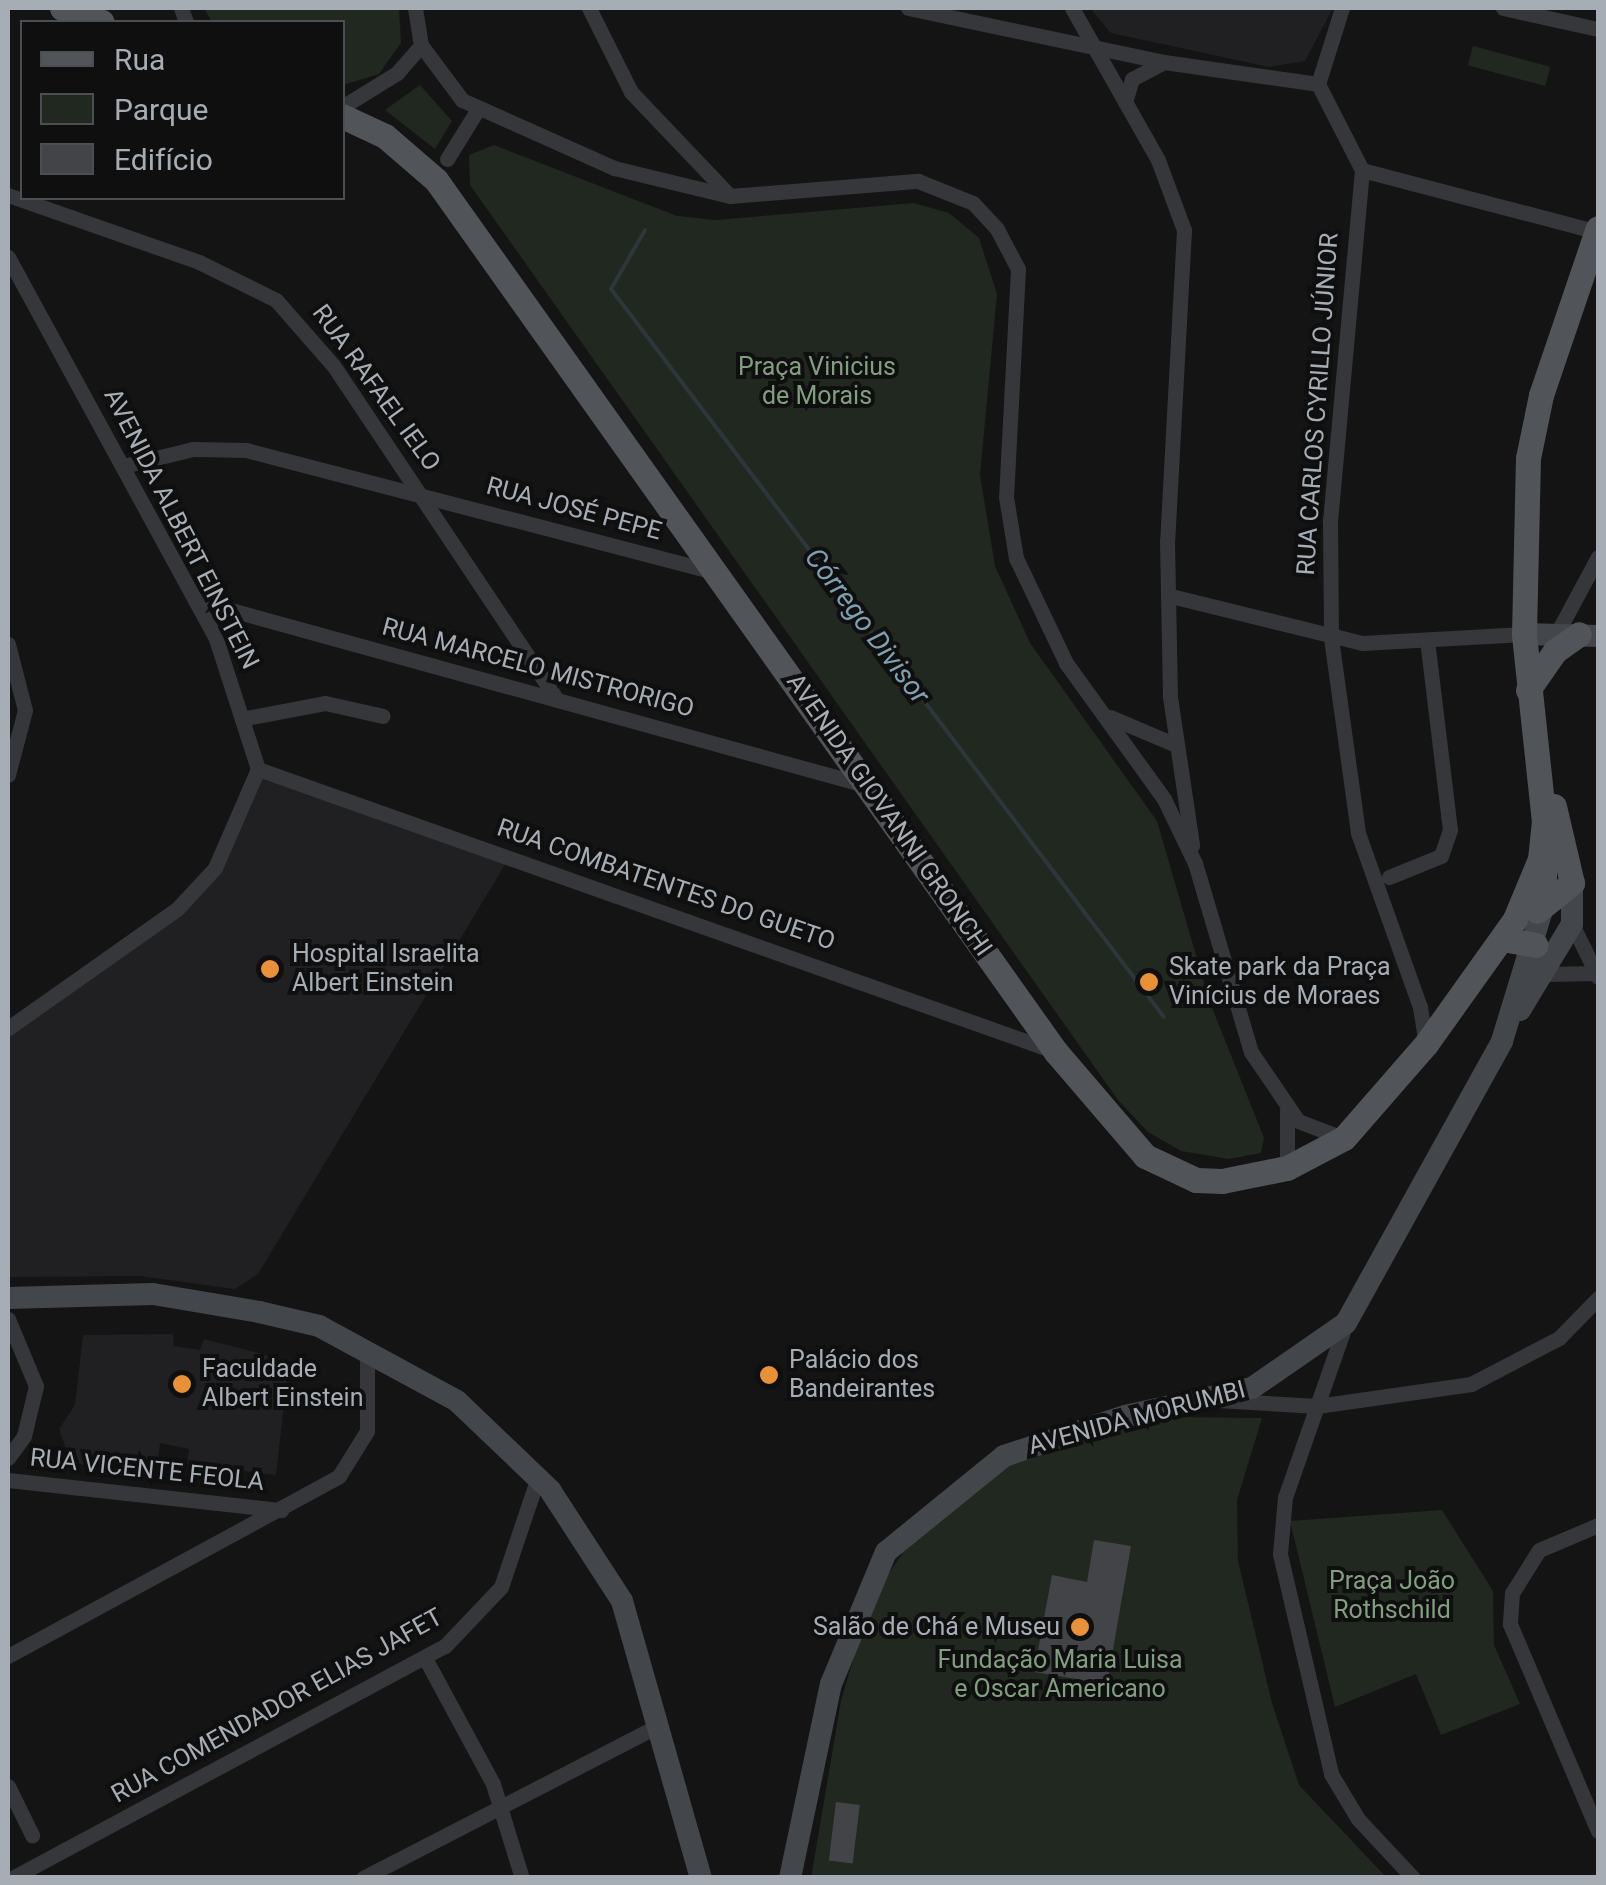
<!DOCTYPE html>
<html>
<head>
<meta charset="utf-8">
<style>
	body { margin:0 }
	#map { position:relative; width:1606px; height:1885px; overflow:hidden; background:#141415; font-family:Roboto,sans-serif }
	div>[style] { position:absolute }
	.built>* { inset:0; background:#202022 }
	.green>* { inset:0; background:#202820; transform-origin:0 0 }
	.stream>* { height:4px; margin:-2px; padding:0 2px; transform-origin:2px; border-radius:2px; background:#2d373b }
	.building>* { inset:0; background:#434448; transform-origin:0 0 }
	.street>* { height:15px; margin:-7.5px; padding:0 7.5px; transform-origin:7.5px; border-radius:7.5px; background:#35373a }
	.secondary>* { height:22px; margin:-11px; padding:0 11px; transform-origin:11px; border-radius:11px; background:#43464a }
	.primary>* { height:25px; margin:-12.5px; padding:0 12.5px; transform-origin:12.5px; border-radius:12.5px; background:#515459 }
	.dots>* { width:28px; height:28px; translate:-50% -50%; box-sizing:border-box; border:5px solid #0f0f10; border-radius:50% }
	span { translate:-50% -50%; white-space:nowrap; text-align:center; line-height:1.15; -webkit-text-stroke:8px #0f0f10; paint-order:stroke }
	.park-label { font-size:25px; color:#819f7e }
	.street-label { font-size:25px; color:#a6adb5 }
	.poi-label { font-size:25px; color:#a6adb5 }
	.left { translate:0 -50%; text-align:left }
	.right { translate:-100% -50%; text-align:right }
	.water-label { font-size:28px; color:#7ea0af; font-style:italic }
	.frame { position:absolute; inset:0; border:10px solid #a6adb5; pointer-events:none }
	.legend { position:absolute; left:20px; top:20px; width:325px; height:180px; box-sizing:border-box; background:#0f0f10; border:2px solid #4b4e52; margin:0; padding:12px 18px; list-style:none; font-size:30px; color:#a6adb5 }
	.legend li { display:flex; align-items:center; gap:20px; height:50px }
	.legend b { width:50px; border:2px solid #4b4e52 }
</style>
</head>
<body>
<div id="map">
	<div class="built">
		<i style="clip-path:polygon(1090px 8px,1333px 8px,1305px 61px,1269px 67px,1111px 33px)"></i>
		<i style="clip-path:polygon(263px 775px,506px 863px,258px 1274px,235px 1289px,139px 1276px,8px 1277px,8px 1036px,187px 901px)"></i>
		<i style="clip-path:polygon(173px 1334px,174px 1346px,200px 1350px,204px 1339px,289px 1361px,276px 1475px,187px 1464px,189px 1449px,160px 1443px,158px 1461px,105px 1452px,84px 1465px,70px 1460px,59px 1429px,75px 1405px,83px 1335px)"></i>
	</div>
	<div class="green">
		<i style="clip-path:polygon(204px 8px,399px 8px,401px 43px,379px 74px,343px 85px,342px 22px,212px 22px)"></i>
		<i style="left:1473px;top:46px;width:80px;height:20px;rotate:15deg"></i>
		<i style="clip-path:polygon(420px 85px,452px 121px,435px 149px,385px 110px)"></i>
		<i style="clip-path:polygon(494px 145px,677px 216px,716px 220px,914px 203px,949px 213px,979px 238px,997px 294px,980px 475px,995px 566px,1030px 643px,1157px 821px,1209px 1000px,1264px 1138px,1261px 1153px,1229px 1159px,1181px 1151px,1148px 1132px,1118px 1100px,470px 185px,469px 155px)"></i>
		<i style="clip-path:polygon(1170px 1417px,1262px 1418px,1237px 1500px,1238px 1561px,1272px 1703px,1299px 1785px,1386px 1877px,811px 1878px,841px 1701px,871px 1599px,907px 1547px,1032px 1447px)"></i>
		<i style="clip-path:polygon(1442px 1510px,1493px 1591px,1494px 1645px,1520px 1704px,1441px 1735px,1416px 1674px,1335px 1707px,1290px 1521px)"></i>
	</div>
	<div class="stream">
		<i style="left:645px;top:230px;width:68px;rotate:120deg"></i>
		<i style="left:611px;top:289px;width:914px;rotate:52.78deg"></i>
	</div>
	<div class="building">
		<i style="clip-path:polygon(1094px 1540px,1131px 1546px,1107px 1684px,1034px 1672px,1052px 1575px,1087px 1582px)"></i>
		<i style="left:836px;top:1802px;width:24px;height:59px;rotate:7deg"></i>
	</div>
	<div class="street">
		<i style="left:181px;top:8px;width:15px;rotate:70deg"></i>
		<i style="left:415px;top:8px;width:37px;rotate:81deg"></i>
		<i style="left:421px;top:45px;width:69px;rotate:53.3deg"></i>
		<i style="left:462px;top:100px;width:167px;rotate:24.1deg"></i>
		<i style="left:614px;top:168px;width:119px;rotate:13.6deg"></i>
		<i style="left:730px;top:196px;width:189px;rotate:-4.6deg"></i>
		<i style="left:918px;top:181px;width:59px;rotate:21.8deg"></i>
		<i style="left:973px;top:203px;width:35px;rotate:47deg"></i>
		<i style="left:997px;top:229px;width:45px;rotate:62.3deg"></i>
		<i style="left:1018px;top:269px;width:228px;rotate:93deg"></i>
		<i style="left:1006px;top:497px;width:62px;rotate:80.7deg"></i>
		<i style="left:1016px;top:558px;width:116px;rotate:64.5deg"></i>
		<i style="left:1066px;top:663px;width:168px;rotate:54.2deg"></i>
		<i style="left:1164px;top:799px;width:71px;rotate:64.2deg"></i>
		<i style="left:1195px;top:863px;width:197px;rotate:73.5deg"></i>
		<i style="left:1251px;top:1052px;width:83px;rotate:55.7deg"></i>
		<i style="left:1298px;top:1121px;width:45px;rotate:20.9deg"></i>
		<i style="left:589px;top:8px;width:94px;rotate:63.4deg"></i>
		<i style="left:631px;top:92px;width:141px;rotate:46.4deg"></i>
		<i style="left:908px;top:8px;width:262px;rotate:11.9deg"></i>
		<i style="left:1164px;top:62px;width:156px;rotate:8.1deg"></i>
		<i style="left:1072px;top:8px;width:175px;rotate:60.5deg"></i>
		<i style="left:1158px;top:160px;width:75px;rotate:69.6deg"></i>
		<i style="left:1184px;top:230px;width:311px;rotate:93.1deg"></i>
		<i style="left:1167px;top:541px;width:156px;rotate:88.9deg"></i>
		<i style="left:1170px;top:697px;width:150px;rotate:81.5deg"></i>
		<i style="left:1342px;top:8px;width:80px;rotate:107.5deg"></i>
		<i style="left:1318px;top:84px;width:97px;rotate:62.9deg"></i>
		<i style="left:1362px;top:170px;width:351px;rotate:95.2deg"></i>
		<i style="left:1330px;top:520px;width:118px;rotate:89.5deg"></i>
		<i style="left:1331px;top:638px;width:197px;rotate:82.1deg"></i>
		<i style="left:1358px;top:833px;width:185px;rotate:70.4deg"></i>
		<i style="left:1420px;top:1007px;width:37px;rotate:81deg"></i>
		<i style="left:1503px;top:8px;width:97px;rotate:12.5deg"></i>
		<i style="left:1125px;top:102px;width:24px;rotate:-73deg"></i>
		<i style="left:1132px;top:79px;width:36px;rotate:-28deg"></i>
		<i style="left:342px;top:107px;width:65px;rotate:-31.7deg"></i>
		<i style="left:397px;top:73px;width:37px;rotate:-49deg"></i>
		<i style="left:447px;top:159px;width:59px;rotate:-58.2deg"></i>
		<i style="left:1362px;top:170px;width:244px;rotate:14.7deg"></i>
		<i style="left:8px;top:195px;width:202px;rotate:19.3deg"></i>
		<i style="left:199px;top:262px;width:86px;rotate:26.3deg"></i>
		<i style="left:276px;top:300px;width:86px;rotate:48.8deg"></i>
		<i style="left:333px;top:365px;width:403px;rotate:56.2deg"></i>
		<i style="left:8px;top:257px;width:435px;rotate:61.4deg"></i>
		<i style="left:216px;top:639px;width:137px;rotate:72.1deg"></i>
		<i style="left:258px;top:769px;width:108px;rotate:113.5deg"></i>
		<i style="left:215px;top:868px;width:56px;rotate:132.8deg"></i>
		<i style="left:177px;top:909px;width:207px;rotate:144.8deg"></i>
		<i style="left:123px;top:466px;width:72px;rotate:-13.7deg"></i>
		<i style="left:193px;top:449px;width:53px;rotate:1.1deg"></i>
		<i style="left:246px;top:450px;width:480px;rotate:14.6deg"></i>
		<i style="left:1171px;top:596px;width:197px;rotate:13.8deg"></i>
		<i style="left:1362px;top:643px;width:162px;rotate:-3.2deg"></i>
		<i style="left:195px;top:600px;width:695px;rotate:15.44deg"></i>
		<i style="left:1557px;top:633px;width:86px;rotate:-61.7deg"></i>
		<i style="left:8px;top:644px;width:68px;rotate:75.6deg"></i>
		<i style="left:25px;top:710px;width:67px;rotate:104.7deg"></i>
		<i style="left:1110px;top:717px;width:72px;rotate:23deg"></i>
		<i style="left:246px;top:718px;width:80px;rotate:-10.8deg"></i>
		<i style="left:325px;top:703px;width:59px;rotate:12.6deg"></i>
		<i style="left:258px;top:769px;width:841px;rotate:19.51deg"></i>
		<i style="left:1389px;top:877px;width:56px;rotate:-22deg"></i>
		<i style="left:1441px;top:856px;width:28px;rotate:-71deg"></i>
		<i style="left:1450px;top:830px;width:190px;rotate:-96.9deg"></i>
		<i style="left:1572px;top:924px;width:59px;rotate:63.9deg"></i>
		<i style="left:1545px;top:974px;width:52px;rotate:-1.1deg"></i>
		<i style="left:1287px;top:1110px;width:58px;rotate:90deg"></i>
		<i style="left:8px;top:1319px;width:73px;rotate:67.3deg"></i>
		<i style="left:36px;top:1386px;width:51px;rotate:103.5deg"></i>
		<i style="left:24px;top:1436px;width:27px;rotate:126deg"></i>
		<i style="left:1346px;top:1323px;width:184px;rotate:109.3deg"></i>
		<i style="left:1285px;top:1497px;width:57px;rotate:95deg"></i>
		<i style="left:1280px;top:1554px;width:226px;rotate:76.9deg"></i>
		<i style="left:1331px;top:1774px;width:52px;rotate:59deg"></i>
		<i style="left:1358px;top:1819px;width:81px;rotate:47deg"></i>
		<i style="left:1218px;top:1400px;width:99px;rotate:3.5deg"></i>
		<i style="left:1317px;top:1406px;width:156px;rotate:-8.1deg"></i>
		<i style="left:1471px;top:1384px;width:99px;rotate:-27.6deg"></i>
		<i style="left:1559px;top:1338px;width:56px;rotate:-45.7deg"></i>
		<i style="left:8px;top:1480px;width:275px;rotate:6.3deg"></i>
		<i style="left:1598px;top:1525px;width:64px;rotate:157deg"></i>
		<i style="left:1539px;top:1550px;width:51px;rotate:122.1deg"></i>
		<i style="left:1512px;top:1593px;width:31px;rotate:94deg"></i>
		<i style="left:1510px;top:1624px;width:225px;rotate:67deg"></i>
		<i style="left:8px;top:1656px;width:377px;rotate:-28.5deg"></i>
		<i style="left:339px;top:1476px;width:53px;rotate:-58.1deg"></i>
		<i style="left:367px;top:1431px;width:81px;rotate:-90deg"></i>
		<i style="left:425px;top:1658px;width:143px;rotate:61.6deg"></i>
		<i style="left:493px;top:1784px;width:98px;rotate:72.9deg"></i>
		<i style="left:8px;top:1786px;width:55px;rotate:63.9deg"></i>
		<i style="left:12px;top:1878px;width:491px;rotate:-28.2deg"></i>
		<i style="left:445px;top:1646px;width:81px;rotate:-46.5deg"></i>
		<i style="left:501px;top:1587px;width:116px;rotate:-71.4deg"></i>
		<i style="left:363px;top:1878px;width:333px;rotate:-27.3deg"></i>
	</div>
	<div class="secondary">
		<i style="left:1524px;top:634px;width:74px;rotate:1.5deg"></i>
		<i style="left:1520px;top:1010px;width:100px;rotate:-58.8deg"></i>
		<i style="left:1572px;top:924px;width:41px;rotate:-90deg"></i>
		<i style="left:8px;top:1298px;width:145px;rotate:-1.6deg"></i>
		<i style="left:153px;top:1294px;width:108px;rotate:9.6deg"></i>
		<i style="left:259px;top:1312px;width:62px;rotate:13.1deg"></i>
		<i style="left:319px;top:1326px;width:157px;rotate:28.5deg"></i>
		<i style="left:457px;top:1401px;width:129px;rotate:43.7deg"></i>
		<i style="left:550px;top:1490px;width:132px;rotate:57deg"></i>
		<i style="left:622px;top:1601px;width:288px;rotate:74.1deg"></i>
		<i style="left:790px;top:1878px;width:198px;rotate:-78.1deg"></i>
		<i style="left:831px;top:1684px;width:143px;rotate:-67.4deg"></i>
		<i style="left:886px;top:1552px;width:152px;rotate:-39.1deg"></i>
		<i style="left:1004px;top:1456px;width:127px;rotate:-18.3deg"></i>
		<i style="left:1125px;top:1416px;width:130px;rotate:-12.4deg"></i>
		<i style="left:1252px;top:1388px;width:114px;rotate:-34.7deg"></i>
		<i style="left:1346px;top:1323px;width:322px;rotate:-61deg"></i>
		<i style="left:1502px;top:1041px;width:143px;rotate:-73deg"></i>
	</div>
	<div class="primary">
		<i style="left:62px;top:8px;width:42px;rotate:19.3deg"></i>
		<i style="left:342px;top:116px;width:47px;rotate:24.9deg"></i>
		<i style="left:385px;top:136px;width:67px;rotate:40.8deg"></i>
		<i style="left:436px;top:180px;width:1070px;rotate:54.59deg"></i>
		<i style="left:1056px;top:1052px;width:137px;rotate:49.4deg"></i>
		<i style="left:1145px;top:1156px;width:56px;rotate:25.2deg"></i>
		<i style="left:1196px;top:1180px;width:26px;rotate:2deg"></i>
		<i style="left:1222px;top:1181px;width:66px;rotate:-11.3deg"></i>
		<i style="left:1287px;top:1168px;width:64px;rotate:-27.8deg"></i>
		<i style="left:1344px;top:1138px;width:125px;rotate:-48.9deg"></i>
		<i style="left:1426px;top:1044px;width:153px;rotate:-54.5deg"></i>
		<i style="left:1515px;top:919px;width:65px;rotate:-67.4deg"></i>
		<i style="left:1540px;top:859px;width:37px;rotate:-84deg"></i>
		<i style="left:1528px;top:690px;width:47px;rotate:-55.3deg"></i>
		<i style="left:1555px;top:651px;width:29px;rotate:-35deg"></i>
		<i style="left:1544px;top:904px;width:82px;rotate:-90deg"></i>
		<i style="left:1544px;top:822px;width:189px;rotate:-96.1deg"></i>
		<i style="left:1524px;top:634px;width:176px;rotate:-88.7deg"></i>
		<i style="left:1528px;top:458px;width:64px;rotate:-78.3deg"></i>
		<i style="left:1541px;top:395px;width:176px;rotate:-71.2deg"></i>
		<i style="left:1537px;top:911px;width:45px;rotate:-38.7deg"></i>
		<i style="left:1572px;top:883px;width:79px;rotate:-103.2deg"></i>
		<i style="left:1502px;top:939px;width:34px;rotate:10deg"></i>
	</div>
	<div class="dots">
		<i style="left:270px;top:969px;background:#e99138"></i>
		<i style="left:1149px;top:982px;background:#e99138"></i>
		<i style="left:769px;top:1375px;background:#e99138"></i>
		<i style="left:182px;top:1384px;background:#e99138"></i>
		<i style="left:1080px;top:1627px;background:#e99138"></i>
	</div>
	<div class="park-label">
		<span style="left:817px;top:382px">Praça Vinicius<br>de Morais</span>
		<span style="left:1392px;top:1596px">Praça João<br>Rothschild</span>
		<span style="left:1060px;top:1675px">Fundação Maria Luisa<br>e Oscar Americano</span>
	</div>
	<div class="street-label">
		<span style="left:376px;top:388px;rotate:54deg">RUA RAFAEL IELO</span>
		<span style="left:1318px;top:404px;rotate:-86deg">RUA CARLOS CYRILLO JÚNIOR</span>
		<span style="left:574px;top:509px;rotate:15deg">RUA JOSÉ PEPE</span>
		<span style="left:181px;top:529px;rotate:63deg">AVENIDA ALBERT EINSTEIN</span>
		<span style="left:538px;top:668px;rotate:15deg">RUA MARCELO MISTRORIGO</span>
		<span style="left:889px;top:815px;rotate:55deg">AVENIDA GIOVANNI GRONCHI</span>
		<span style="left:666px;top:885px;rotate:19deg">RUA COMBATENTES DO GUETO</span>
		<span style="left:1137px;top:1418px;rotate:-15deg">AVENIDA MORUMBI</span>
		<span style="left:147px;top:1470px;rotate:6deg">RUA VICENTE FEOLA</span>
		<span style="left:277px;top:1706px;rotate:-29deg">RUA COMENDADOR ELIAS JAFET</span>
	</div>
	<div class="poi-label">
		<span class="left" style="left:292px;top:969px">Hospital Israelita<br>Albert Einstein</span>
		<span class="left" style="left:1169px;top:982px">Skate park da Praça<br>Vinícius de Moraes</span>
		<span class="left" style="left:789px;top:1375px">Palácio dos<br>Bandeirantes</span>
		<span class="left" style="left:202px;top:1384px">Faculdade<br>Albert Einstein</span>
		<span class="right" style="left:1060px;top:1627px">Salão de Chá e Museu</span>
	</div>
	<div class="water-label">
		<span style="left:867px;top:626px;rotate:53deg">Córrego Divisor</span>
	</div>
	<div class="frame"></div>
	<ul class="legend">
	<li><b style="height:12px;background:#515459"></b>Rua</li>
	<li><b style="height:28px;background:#202820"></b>Parque</li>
	<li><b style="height:28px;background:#434448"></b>Edifício</li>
	</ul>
</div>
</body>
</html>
